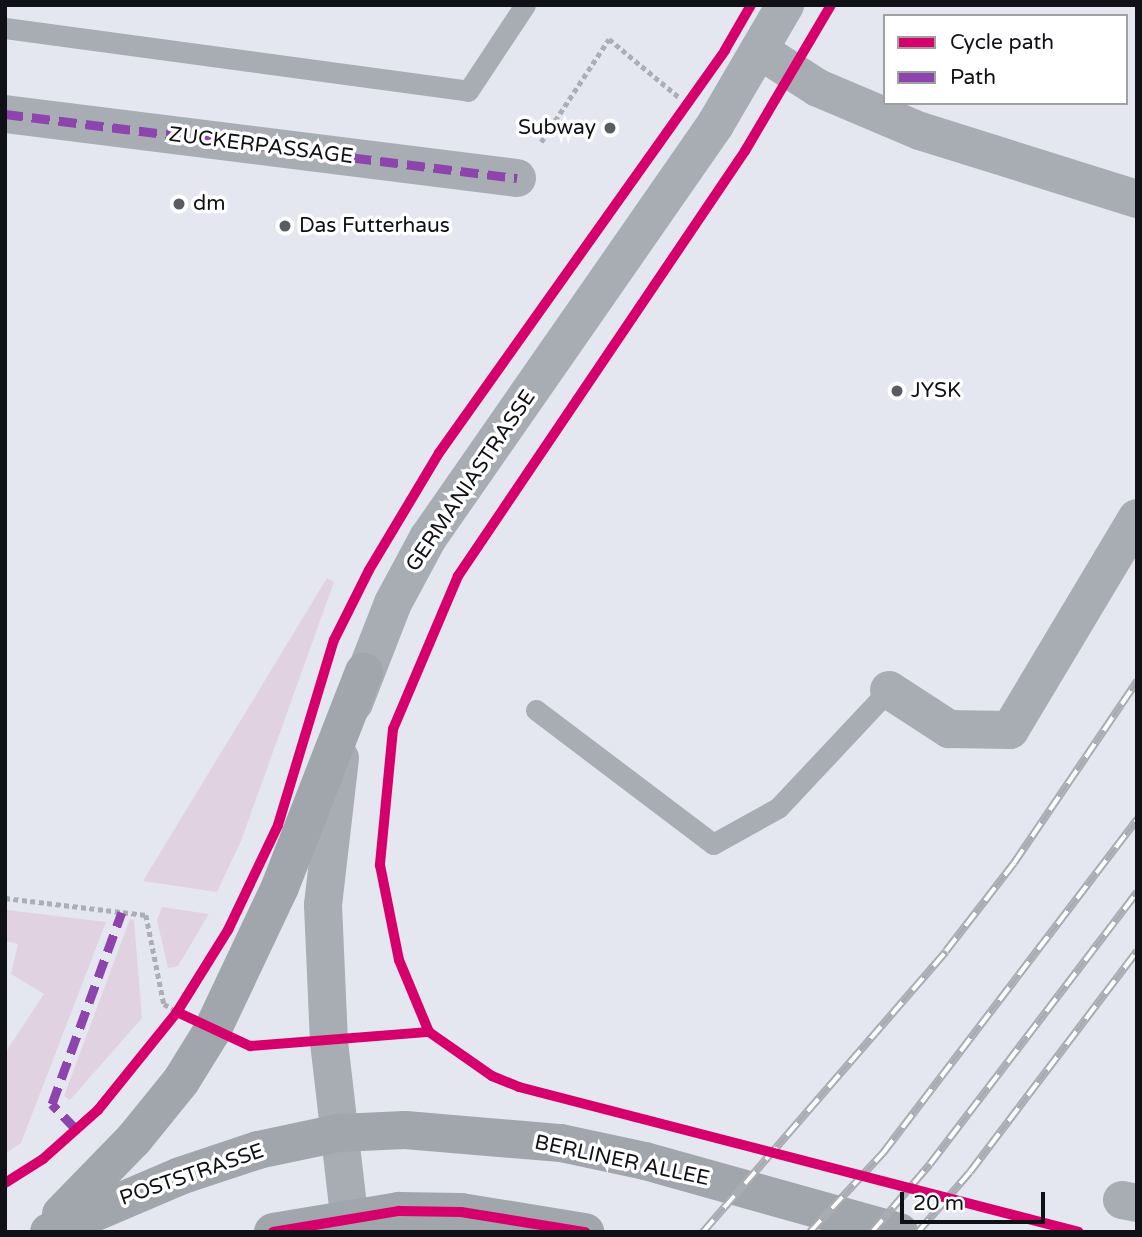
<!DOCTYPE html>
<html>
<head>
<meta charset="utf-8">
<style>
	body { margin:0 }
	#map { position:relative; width:1142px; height:1237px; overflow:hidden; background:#e4e7f0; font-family:"Varela Round",sans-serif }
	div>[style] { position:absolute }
	.green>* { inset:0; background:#e1d2e1 }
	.path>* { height:4.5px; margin-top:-2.25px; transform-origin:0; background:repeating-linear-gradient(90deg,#abaeb4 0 5px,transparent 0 8.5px) }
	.lane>* { height:21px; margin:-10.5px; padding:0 10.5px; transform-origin:10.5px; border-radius:10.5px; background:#a8adb3 }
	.street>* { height:38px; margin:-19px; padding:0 19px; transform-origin:19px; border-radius:19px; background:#a8adb3 }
	.secondary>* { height:38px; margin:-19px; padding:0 19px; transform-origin:19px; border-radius:19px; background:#a8acb3 }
	.primary>* { height:38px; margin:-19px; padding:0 19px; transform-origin:19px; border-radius:19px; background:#a1a6ac }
	.rail>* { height:8px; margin-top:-4px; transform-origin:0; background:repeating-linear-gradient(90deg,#fff 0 16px,#a9adb3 0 32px); box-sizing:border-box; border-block:2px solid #a9adb3 }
	.quiet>* { height:9px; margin-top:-4.5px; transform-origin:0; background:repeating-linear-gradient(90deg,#8e44ad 0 18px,transparent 0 27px) }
	.cycleway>* { height:10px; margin:-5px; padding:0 5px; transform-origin:5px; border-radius:5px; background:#d6006c }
	.dots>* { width:19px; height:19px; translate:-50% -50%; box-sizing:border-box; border:4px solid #fff; border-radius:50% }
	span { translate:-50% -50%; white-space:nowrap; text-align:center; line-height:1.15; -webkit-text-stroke:7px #fff; paint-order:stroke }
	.poi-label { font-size:21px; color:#101117 }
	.right { translate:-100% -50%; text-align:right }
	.left { translate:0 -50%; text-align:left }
	.street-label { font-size:21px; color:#101117 }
	.frame { position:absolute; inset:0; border:7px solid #101117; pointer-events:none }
	.legend { position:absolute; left:883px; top:14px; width:245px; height:91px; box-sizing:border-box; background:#fff; border:2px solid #9fa0a2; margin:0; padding:9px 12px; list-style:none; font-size:21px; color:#101117 }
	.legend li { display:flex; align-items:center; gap:14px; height:35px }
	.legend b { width:35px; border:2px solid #9fa0a2 }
	.scale { position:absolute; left:900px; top:1192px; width:145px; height:32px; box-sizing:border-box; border:4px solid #101117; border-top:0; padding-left:9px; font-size:21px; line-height:24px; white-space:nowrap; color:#101117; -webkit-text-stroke:5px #fff; paint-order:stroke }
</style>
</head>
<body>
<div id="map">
	<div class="green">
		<i style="clip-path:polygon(327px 578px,334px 582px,241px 841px,217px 892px,143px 881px)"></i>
		<i style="clip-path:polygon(162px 907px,209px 914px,178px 966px,168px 968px,157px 920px)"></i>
		<i style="clip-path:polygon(7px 910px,106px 922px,21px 1143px,5px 1154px,5px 1053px,44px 994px,11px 974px,18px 944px,5px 941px)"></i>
		<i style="clip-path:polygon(130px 919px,134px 920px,142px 1018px,70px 1100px,64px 1096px)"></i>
	</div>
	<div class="path">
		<i style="left:541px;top:142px;width:123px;rotate:-56.6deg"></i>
		<i style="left:609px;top:39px;width:92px;rotate:39.7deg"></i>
		<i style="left:5px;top:898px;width:142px;rotate:6.9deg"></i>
		<i style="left:146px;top:915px;width:91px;rotate:78.6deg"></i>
		<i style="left:164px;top:1004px;width:12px;rotate:31deg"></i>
	</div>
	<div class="lane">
		<i style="left:5px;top:28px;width:467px;rotate:7.7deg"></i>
		<i style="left:468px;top:91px;width:103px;rotate:-56.5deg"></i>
		<i style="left:536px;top:710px;width:222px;rotate:37.1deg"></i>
		<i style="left:713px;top:844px;width:74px;rotate:-29deg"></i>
		<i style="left:778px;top:808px;width:162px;rotate:-46.8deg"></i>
	</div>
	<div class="street">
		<i style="left:759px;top:50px;width:70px;rotate:32.8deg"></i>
		<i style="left:818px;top:88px;width:111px;rotate:22.9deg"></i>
		<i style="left:920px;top:131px;width:227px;rotate:17.4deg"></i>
		<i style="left:5px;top:114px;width:516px;rotate:7.13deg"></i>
		<i style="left:889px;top:690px;width:72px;rotate:33deg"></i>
		<i style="left:949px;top:729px;width:61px;rotate:0.9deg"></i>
		<i style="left:1010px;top:730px;width:247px;rotate:-59.1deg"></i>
		<i style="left:1122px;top:1200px;width:15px;rotate:11deg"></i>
	</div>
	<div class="secondary">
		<i style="left:354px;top:703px;width:107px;rotate:-68.7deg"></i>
		<i style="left:393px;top:603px;width:74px;rotate:-61.7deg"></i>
		<i style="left:428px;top:538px;width:503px;rotate:-55.2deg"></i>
		<i style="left:715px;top:125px;width:139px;rotate:-59.7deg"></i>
		<i style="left:340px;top:758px;width:148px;rotate:96.6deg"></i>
		<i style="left:323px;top:905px;width:137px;rotate:87.5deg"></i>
		<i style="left:329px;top:1042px;width:175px;rotate:83.4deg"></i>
	</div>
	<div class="primary">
		<i style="left:61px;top:1214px;width:105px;rotate:-45.8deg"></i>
		<i style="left:134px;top:1139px;width:75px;rotate:-51deg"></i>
		<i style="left:181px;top:1081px;width:59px;rotate:-58.2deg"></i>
		<i style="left:212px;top:1031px;width:159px;rotate:-64.7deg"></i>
		<i style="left:280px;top:887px;width:231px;rotate:-68.7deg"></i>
		<i style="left:49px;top:1232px;width:142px;rotate:-23.1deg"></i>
		<i style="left:180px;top:1176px;width:82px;rotate:-18.4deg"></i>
		<i style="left:258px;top:1150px;width:83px;rotate:-11.9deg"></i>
		<i style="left:339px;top:1133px;width:66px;rotate:-2.6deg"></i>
		<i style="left:405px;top:1130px;width:157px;rotate:4.8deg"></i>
		<i style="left:561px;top:1143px;width:86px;rotate:12.1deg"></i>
		<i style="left:645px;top:1161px;width:264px;rotate:15.6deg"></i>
		<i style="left:273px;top:1232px;width:128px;rotate:-9.5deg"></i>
		<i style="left:399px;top:1211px;width:62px;rotate:0.9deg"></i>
		<i style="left:461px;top:1212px;width:126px;rotate:9.2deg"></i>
	</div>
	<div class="rail">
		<i style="left:703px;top:1232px;width:371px;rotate:-49.1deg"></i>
		<i style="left:946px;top:951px;width:111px;rotate:-52.3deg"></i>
		<i style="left:1014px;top:863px;width:220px;rotate:-55.9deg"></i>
		<i style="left:810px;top:1232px;width:108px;rotate:-47.3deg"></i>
		<i style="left:883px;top:1153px;width:420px;rotate:-52.7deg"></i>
		<i style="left:872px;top:1232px;width:89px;rotate:-49.5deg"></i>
		<i style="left:930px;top:1164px;width:342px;rotate:-52.7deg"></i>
		<i style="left:918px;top:1232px;width:79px;rotate:-49.1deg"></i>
		<i style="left:970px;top:1172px;width:277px;rotate:-52.9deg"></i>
	</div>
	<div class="quiet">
		<i style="left:5px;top:114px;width:516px;rotate:7.13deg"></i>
		<i style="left:76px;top:1129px;width:35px;rotate:-134deg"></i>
		<i style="left:52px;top:1104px;width:204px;rotate:-70deg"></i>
	</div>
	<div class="cycleway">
		<i style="left:831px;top:5px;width:169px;rotate:120.5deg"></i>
		<i style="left:745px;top:151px;width:513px;rotate:124.03deg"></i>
		<i style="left:458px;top:576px;width:166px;rotate:113deg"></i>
		<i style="left:393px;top:729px;width:137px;rotate:95.5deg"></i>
		<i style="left:380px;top:865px;width:97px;rotate:78.7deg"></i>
		<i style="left:399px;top:960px;width:78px;rotate:67.4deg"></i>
		<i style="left:429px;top:1032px;width:77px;rotate:34.9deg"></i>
		<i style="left:492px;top:1076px;width:29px;rotate:22deg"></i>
		<i style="left:519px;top:1087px;width:578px;rotate:14.52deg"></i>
		<i style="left:177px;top:1012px;width:81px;rotate:25deg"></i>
		<i style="left:250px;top:1046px;width:180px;rotate:-4.5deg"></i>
		<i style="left:5px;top:1183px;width:45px;rotate:-32.3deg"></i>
		<i style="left:43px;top:1159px;width:74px;rotate:-41.7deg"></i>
		<i style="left:98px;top:1110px;width:126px;rotate:-51.1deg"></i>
		<i style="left:177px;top:1012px;width:97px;rotate:-58.1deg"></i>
		<i style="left:228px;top:930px;width:116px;rotate:-64.5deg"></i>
		<i style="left:278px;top:825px;width:193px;rotate:-73.2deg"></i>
		<i style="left:334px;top:640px;width:78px;rotate:-63.4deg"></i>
		<i style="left:369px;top:570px;width:136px;rotate:-59.1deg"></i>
		<i style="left:439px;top:453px;width:494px;rotate:-54.6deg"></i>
		<i style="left:725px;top:50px;width:52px;rotate:-60deg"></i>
		<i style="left:273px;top:1232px;width:128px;rotate:-9.5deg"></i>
		<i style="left:399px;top:1211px;width:62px;rotate:0.9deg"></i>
		<i style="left:461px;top:1212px;width:126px;rotate:9.2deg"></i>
	</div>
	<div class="dots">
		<i style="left:610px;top:128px;background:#5a5c63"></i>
		<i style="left:179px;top:204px;background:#5a5c63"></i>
		<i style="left:285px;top:226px;background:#5a5c63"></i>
		<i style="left:897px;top:391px;background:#5a5c63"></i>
	</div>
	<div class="poi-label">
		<span class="right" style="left:596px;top:128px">Subway</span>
		<span class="left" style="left:193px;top:204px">dm</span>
		<span class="left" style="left:299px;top:226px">Das Futterhaus</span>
		<span class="left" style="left:911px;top:391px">JYSK</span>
	</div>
	<div class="street-label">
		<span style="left:261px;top:146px;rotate:7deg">ZUCKERPASSAGE</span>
		<span style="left:471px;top:481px;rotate:-56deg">GERMANIASTRASSE</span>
		<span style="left:622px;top:1161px;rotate:12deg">BERLINER ALLEE</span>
		<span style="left:192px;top:1175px;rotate:-19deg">POSTSTRASSE</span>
	</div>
	<div class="frame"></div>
	<ul class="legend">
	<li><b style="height:9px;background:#d6006c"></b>Cycle path</li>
	<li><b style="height:9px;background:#8e44ad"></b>Path</li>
	</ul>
	<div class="scale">20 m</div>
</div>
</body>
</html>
